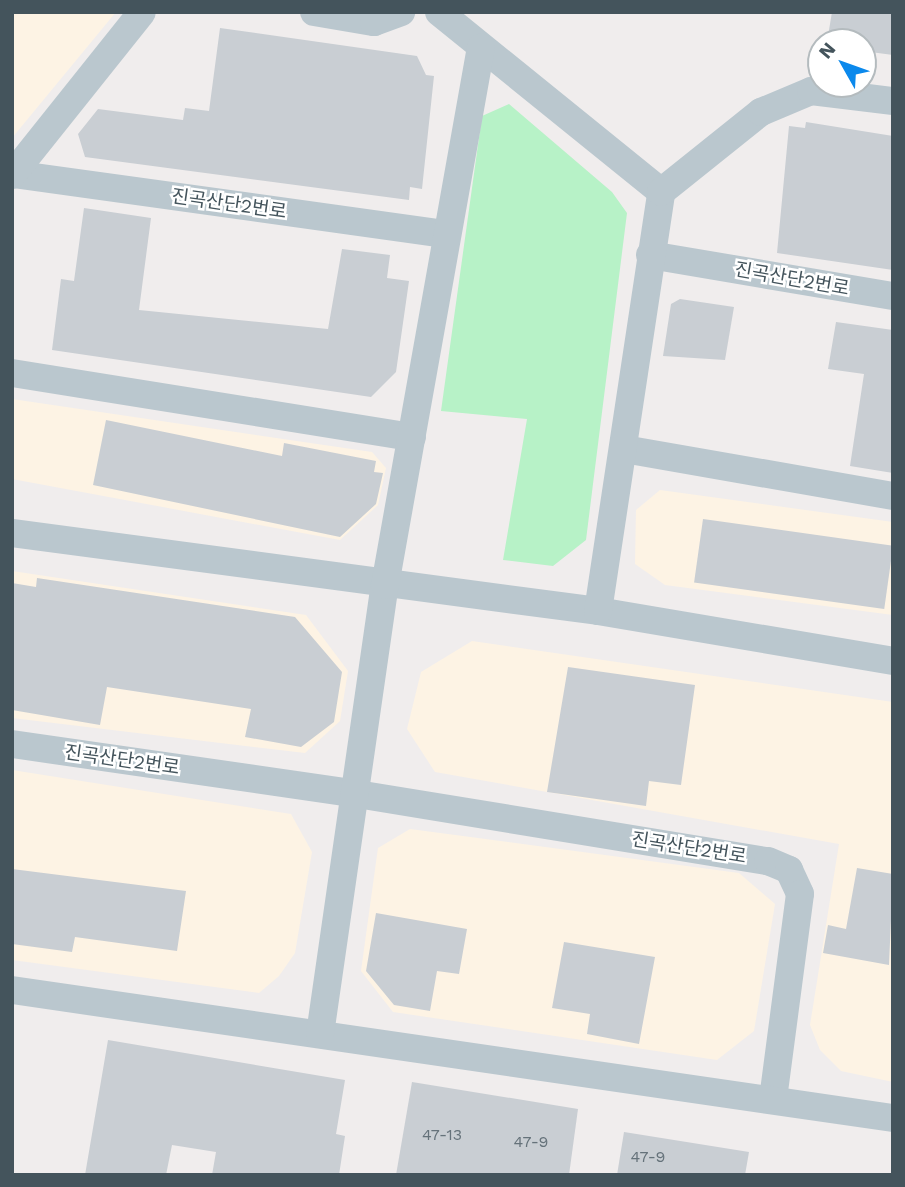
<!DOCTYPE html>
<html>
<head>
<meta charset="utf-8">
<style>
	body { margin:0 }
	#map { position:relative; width:905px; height:1187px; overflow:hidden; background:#f0eded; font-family:"Work Sans","Noto Sans KR",sans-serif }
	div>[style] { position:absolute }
	.commercial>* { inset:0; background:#fdf3e4 }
	.green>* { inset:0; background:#b7f2c7 }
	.building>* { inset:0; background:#c9ced3; transform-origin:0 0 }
	.street>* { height:28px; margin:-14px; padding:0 14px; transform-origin:14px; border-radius:14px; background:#bac7ce }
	span { translate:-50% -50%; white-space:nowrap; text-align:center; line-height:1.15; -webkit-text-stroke:5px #fff; paint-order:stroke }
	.number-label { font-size:16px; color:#65727a }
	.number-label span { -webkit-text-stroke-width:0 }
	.street-label { font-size:19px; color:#44545c }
	.frame { position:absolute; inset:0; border:14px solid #44545c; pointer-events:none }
	.north { position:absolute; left:807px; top:28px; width:70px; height:70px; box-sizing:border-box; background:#fff; border:2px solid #b4bbbe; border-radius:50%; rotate:310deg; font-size:19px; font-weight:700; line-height:28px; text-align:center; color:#44545c }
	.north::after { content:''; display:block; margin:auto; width:24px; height:32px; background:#0b89ec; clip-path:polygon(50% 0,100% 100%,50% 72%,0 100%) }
</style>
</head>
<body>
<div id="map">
	<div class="commercial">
		<i style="clip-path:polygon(12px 12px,116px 12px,12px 138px)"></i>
		<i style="clip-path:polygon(12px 399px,372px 452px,386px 468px,378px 505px,340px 540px,12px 479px)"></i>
		<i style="clip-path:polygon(660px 490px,893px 522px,893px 615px,665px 585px,635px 564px,636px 510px)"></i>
		<i style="clip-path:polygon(12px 571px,306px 615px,348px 671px,340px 721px,305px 753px,12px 718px)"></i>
		<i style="clip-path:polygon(472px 641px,893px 702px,893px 1082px,841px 1071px,820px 1050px,810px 1025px,839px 844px,435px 772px,407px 729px,421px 672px)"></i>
		<i style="clip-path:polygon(12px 770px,291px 814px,312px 852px,295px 953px,279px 976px,259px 993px,12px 960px)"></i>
		<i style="clip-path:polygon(410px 829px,739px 873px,775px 904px,754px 1031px,717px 1060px,393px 1012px,361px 971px,378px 848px)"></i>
	</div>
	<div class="green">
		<i style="clip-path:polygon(509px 104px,612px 192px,627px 213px,586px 540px,553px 566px,503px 560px,527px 419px,441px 411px,482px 116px)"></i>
	</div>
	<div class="building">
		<i style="clip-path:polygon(832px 12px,893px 12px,893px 55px,863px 51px,863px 42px,827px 42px)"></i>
		<i style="clip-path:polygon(220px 28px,417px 56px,426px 75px,434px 76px,422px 189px,410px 187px,409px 200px,85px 157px,78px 134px,98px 109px,183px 120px,185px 108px,209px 111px)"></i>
		<i style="clip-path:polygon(806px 122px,893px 136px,893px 270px,777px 253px,789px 126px,805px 128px)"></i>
		<i style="clip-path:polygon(84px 208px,151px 218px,139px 310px,328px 329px,342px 249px,390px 255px,387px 278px,409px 281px,396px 372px,371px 397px,52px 350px,61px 279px,74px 281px)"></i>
		<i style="clip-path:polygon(680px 299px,734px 307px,725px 360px,663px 356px,671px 304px)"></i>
		<i style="clip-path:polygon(836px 322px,893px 330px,893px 473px,850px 466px,864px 374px,828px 369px)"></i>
		<i style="clip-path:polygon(106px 420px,282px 456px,284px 443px,376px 461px,374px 472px,383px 473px,376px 504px,340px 537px,93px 485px)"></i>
		<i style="left:703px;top:519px;width:192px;height:64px;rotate:8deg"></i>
		<i style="clip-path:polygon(37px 578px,295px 617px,342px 672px,334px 722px,301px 747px,245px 737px,251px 709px,107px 687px,100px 725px,12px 710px,12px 583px,36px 587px)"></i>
		<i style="clip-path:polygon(568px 667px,695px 685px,681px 785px,649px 781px,646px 806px,547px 792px)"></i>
		<i style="clip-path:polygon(857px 868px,893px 874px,889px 965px,823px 953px,828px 925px,846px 929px)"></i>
		<i style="clip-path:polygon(12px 869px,186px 891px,177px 951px,75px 937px,72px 952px,12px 944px)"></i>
		<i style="clip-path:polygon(376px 913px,467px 929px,459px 974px,437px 971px,430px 1011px,394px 1005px,366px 971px)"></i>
		<i style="clip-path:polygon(564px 942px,655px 957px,639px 1044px,587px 1034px,590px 1014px,552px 1008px)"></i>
		<i style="clip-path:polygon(108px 1040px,345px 1080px,336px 1134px,345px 1136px,339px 1175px,212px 1175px,216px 1152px,172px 1145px,166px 1175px,85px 1175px)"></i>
		<i style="clip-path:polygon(412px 1082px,578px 1109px,569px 1175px,396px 1175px)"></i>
		<i style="clip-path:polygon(624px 1132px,749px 1152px,745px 1175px,617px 1175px)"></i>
	</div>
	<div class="street">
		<i style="left:314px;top:12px;width:61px;rotate:9.5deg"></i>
		<i style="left:374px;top:22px;width:29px;rotate:-20deg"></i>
		<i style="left:439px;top:12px;width:286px;rotate:39deg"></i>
		<i style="left:13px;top:174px;width:435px;rotate:7.9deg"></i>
		<i style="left:12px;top:175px;width:208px;rotate:-51.4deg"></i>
		<i style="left:650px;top:255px;width:246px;rotate:9.6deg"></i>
		<i style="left:12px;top:373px;width:405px;rotate:9.1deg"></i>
		<i style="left:624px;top:449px;width:273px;rotate:9.9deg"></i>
		<i style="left:12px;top:533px;width:591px;rotate:7.58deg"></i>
		<i style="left:598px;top:611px;width:299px;rotate:9.6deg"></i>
		<i style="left:598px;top:611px;width:424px;rotate:-81.4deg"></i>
		<i style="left:661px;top:192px;width:128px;rotate:-38.7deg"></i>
		<i style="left:761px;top:112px;width:54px;rotate:-22.8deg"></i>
		<i style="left:811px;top:91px;width:83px;rotate:7deg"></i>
		<i style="left:12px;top:744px;width:349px;rotate:8.2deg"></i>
		<i style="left:357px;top:794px;width:416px;rotate:9.3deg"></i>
		<i style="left:768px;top:861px;width:23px;rotate:23deg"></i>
		<i style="left:789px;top:870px;width:26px;rotate:65deg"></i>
		<i style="left:800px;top:894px;width:207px;rotate:97.5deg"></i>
		<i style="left:12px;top:990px;width:890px;rotate:8.27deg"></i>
		<i style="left:320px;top:1034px;width:454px;rotate:-81.8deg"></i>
		<i style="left:385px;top:585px;width:546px;rotate:-79.88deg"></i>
	</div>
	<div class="number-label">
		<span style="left:442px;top:1135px">47-13</span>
		<span style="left:531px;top:1142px">47-9</span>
		<span style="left:648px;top:1157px">47-9</span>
	</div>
	<div class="street-label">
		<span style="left:229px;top:204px;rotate:8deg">진곡산단2번로</span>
		<span style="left:792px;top:279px;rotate:10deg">진곡산단2번로</span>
		<span style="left:122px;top:760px;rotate:8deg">진곡산단2번로</span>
		<span style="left:689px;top:848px;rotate:9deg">진곡산단2번로</span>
	</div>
	<div class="frame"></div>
	<div class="north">N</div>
</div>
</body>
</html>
